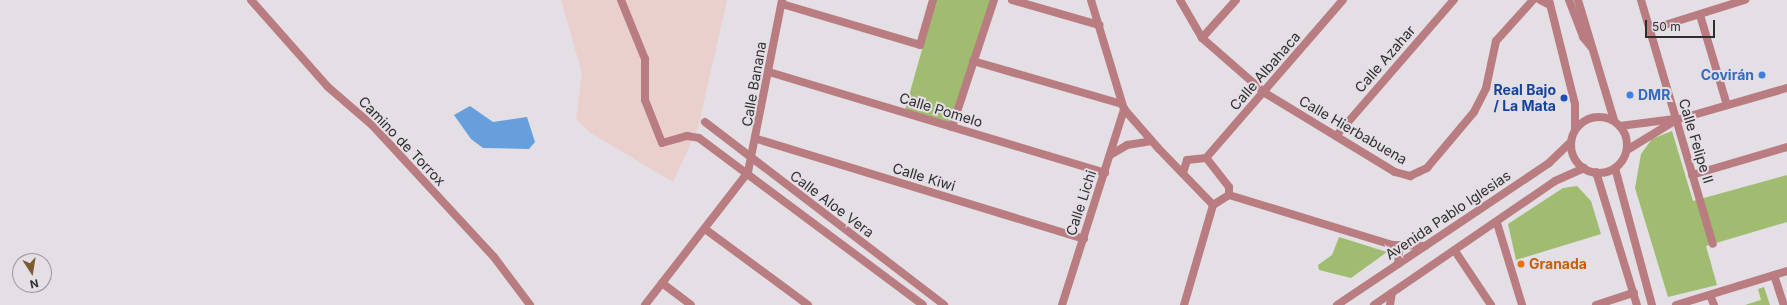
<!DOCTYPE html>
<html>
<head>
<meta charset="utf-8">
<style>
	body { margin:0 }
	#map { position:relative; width:1787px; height:305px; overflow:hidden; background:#e4dee5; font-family:Inter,sans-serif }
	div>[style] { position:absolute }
	.commercial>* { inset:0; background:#ead0cd }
	.green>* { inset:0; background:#9fbc70 }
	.water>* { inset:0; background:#669fdc }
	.minor>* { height:8px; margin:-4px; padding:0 4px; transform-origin:4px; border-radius:4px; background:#b97d81 }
	.tertiary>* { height:8px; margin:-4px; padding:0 4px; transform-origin:4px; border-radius:4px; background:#b97d81 }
	.tertiary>.ring { margin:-4px; padding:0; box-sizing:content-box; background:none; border:8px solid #b97d81; border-radius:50% }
	.dots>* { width:11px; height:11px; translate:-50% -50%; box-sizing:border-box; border:2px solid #e4dee5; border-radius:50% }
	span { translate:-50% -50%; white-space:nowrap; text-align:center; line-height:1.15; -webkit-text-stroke:4px #e4dee5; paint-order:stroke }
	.street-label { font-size:14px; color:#2f2d30 }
	.shop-label { font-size:14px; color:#366cbe; font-weight:700 }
	.right { translate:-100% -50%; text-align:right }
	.left { translate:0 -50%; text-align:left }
	.transit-label { font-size:14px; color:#164399; font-weight:700 }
	.food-label { font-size:14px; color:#c56008; font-weight:700 }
	.north { position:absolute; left:12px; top:253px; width:40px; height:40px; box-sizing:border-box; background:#e4dee5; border:1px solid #9c979d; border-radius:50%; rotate:168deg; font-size:11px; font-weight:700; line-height:16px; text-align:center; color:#2f2d30 }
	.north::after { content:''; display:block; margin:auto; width:14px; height:18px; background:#7a5c30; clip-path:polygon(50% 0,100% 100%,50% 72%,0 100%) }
	.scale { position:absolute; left:1645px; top:20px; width:70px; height:18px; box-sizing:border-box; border:2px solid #2f2d30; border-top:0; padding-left:5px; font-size:12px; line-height:14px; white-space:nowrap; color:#2f2d30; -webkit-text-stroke:3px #e4dee5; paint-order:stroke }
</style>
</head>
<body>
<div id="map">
	<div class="commercial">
		<i style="clip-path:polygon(561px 0,727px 0,698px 128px,673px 182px,589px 132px,576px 119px,582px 73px)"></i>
	</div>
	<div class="green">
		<i style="clip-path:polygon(936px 0,991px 0,950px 123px,905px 110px)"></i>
		<i style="clip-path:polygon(1672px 131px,1693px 201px,1787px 175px,1787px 222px,1706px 246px,1717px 285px,1668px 297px,1635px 188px,1641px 154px,1652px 139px)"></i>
		<i style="clip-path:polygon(1577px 186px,1591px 201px,1601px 234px,1516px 260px,1508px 224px,1563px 188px)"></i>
		<i style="clip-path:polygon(1339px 237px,1387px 252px,1351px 278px,1319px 270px,1318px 265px,1332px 255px)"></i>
		<i style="clip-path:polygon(1764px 287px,1770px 305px,1745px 305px,1761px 300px,1758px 289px)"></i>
	</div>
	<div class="water">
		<i style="clip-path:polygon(470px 106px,493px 122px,527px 117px,535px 142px,529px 149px,483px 148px,471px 139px,454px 115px)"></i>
	</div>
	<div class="minor">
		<i style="left:621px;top:0;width:64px;rotate:67.9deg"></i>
		<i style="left:645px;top:59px;width:41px;rotate:90deg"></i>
		<i style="left:645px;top:100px;width:46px;rotate:68.4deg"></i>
		<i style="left:662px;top:143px;width:26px;rotate:-16deg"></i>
		<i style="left:687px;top:136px;width:12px;rotate:9deg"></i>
		<i style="left:699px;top:138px;width:279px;rotate:36.7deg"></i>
		<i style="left:1012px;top:0;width:91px;rotate:16deg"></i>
		<i style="left:1091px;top:0;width:114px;rotate:73.2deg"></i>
		<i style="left:1124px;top:109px;width:52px;rotate:48.9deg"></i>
		<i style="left:1158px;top:148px;width:79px;rotate:46deg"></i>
		<i style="left:1213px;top:205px;width:19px;rotate:-32deg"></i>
		<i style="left:1229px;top:195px;width:8px;rotate:-90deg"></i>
		<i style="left:1229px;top:187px;width:37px;rotate:-128deg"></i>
		<i style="left:1206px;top:158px;width:19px;rotate:174deg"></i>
		<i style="left:1187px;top:160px;width:14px;rotate:107deg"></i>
		<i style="left:1180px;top:0;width:44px;rotate:59.9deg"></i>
		<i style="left:1202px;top:38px;width:84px;rotate:41.1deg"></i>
		<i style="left:1265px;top:93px;width:152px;rotate:31.3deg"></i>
		<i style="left:1395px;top:172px;width:16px;rotate:15deg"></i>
		<i style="left:1410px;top:176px;width:19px;rotate:-25deg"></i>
		<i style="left:1427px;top:168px;width:73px;rotate:-50deg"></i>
		<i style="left:1474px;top:112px;width:27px;rotate:-63deg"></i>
		<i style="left:1486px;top:88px;width:48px;rotate:-78deg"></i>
		<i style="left:1496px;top:41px;width:55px;rotate:-47.9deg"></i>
		<i style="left:1540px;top:0;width:11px;rotate:27deg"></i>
		<i style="left:1569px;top:0;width:40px;rotate:69deg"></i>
		<i style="left:1583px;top:37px;width:13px;rotate:51deg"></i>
		<i style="left:1641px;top:0;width:254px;rotate:73.6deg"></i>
		<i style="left:782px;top:4px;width:144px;rotate:16.5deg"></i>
		<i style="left:920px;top:45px;width:47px;rotate:-73.9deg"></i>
		<i style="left:1700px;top:15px;width:94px;rotate:73.3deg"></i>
		<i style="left:1649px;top:30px;width:101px;rotate:-17.4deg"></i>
		<i style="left:1202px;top:38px;width:51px;rotate:-48.2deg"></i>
		<i style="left:973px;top:61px;width:155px;rotate:16.1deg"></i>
		<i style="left:769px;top:72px;width:351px;rotate:16.7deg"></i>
		<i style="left:705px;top:122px;width:301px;rotate:37.4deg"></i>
		<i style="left:1620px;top:126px;width:55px;rotate:-7.3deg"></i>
		<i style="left:952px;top:127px;width:134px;rotate:-71.7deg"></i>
		<i style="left:1336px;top:136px;width:180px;rotate:-49.1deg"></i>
		<i style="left:757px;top:139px;width:342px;rotate:17deg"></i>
		<i style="left:1627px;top:150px;width:57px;rotate:-31.5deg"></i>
		<i style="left:1676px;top:120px;width:116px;rotate:-16.1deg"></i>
		<i style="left:1110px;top:155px;width:20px;rotate:-30deg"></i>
		<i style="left:1127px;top:145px;width:25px;rotate:-9deg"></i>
		<i style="left:1206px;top:158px;width:209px;rotate:-49.1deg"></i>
		<i style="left:1692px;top:175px;width:99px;rotate:-16.4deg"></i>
		<i style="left:1229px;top:195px;width:171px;rotate:17deg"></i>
		<i style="left:1393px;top:245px;width:32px;rotate:2deg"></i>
		<i style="left:1497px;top:223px;width:86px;rotate:73deg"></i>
		<i style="left:705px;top:229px;width:128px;rotate:36.4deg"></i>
		<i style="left:1393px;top:245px;width:10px;rotate:53deg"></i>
		<i style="left:1399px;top:253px;width:11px;rotate:95deg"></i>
		<i style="left:1455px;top:251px;width:65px;rotate:56.3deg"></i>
		<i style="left:1774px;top:275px;width:32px;rotate:72deg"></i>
		<i style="left:662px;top:283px;width:36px;rotate:37deg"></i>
		<i style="left:1710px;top:295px;width:11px;rotate:68deg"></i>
		<i style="left:645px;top:305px;width:168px;rotate:-52.2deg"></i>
		<i style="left:748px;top:172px;width:175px;rotate:-78.8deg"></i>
		<i style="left:1062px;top:305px;width:206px;rotate:-72.4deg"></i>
		<i style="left:1184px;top:305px;width:104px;rotate:-73.8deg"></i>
		<i style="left:1390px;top:305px;width:12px;rotate:-81deg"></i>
		<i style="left:1596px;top:305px;width:40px;rotate:-18deg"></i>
		<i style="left:1676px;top:305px;width:116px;rotate:-17deg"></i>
	</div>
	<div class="tertiary">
		<i style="left:251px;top:0;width:116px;rotate:48.5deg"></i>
		<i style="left:328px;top:87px;width:60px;rotate:40.9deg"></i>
		<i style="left:373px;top:126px;width:178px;rotate:47.3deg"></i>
		<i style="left:494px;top:257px;width:60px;rotate:53.1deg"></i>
		<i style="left:1549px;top:0;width:107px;rotate:76deg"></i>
		<i style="left:1575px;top:104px;width:26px;rotate:90deg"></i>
		<i style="left:1578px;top:0;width:125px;rotate:73.3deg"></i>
		<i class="ring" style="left:1571px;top:117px;width:48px;height:48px"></i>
		<i style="left:1615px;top:168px;width:142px;rotate:74.9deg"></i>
		<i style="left:1596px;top:172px;width:139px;rotate:72.9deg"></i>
		<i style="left:1337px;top:305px;width:255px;rotate:-33.8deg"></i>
		<i style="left:1549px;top:163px;width:30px;rotate:-44deg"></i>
		<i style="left:1374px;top:305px;width:219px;rotate:-34.4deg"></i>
		<i style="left:1555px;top:181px;width:32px;rotate:-24deg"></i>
	</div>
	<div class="dots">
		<i style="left:1762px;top:75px;background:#3f7fe0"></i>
		<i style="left:1630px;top:95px;background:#3f7fe0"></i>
		<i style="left:1564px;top:98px;background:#1a4fb4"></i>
		<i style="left:1521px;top:264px;background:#e8710a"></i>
	</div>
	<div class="street-label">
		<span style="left:1385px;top:59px;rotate:-49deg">Calle Azahar</span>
		<span style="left:1265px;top:71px;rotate:-49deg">Calle Albahaca</span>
		<span style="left:754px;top:84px;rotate:-80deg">Calle Banana</span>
		<span style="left:941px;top:110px;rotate:17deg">Calle Pomelo</span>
		<span style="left:1353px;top:130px;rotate:30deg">Calle Hierbabuena</span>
		<span style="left:402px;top:141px;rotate:46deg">Camino de Torrox</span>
		<span style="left:1696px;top:141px;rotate:73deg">Calle Felipe II</span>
		<span style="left:924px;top:177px;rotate:17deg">Calle Kiwi</span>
		<span style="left:1081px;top:203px;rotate:-72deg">Calle Lichi</span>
		<span style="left:832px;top:204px;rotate:37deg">Calle Aloe Vera</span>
		<span style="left:1448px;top:215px;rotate:-34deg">Avenida Pablo Iglesias</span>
	</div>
	<div class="shop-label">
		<span class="right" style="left:1754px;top:75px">Covirán</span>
		<span class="left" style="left:1638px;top:95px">DMR</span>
	</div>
	<div class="transit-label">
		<span class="right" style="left:1556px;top:98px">Real Bajo<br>/ La Mata</span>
	</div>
	<div class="food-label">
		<span class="left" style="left:1529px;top:264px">Granada</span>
	</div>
	<div class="north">N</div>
	<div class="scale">50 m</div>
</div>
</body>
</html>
